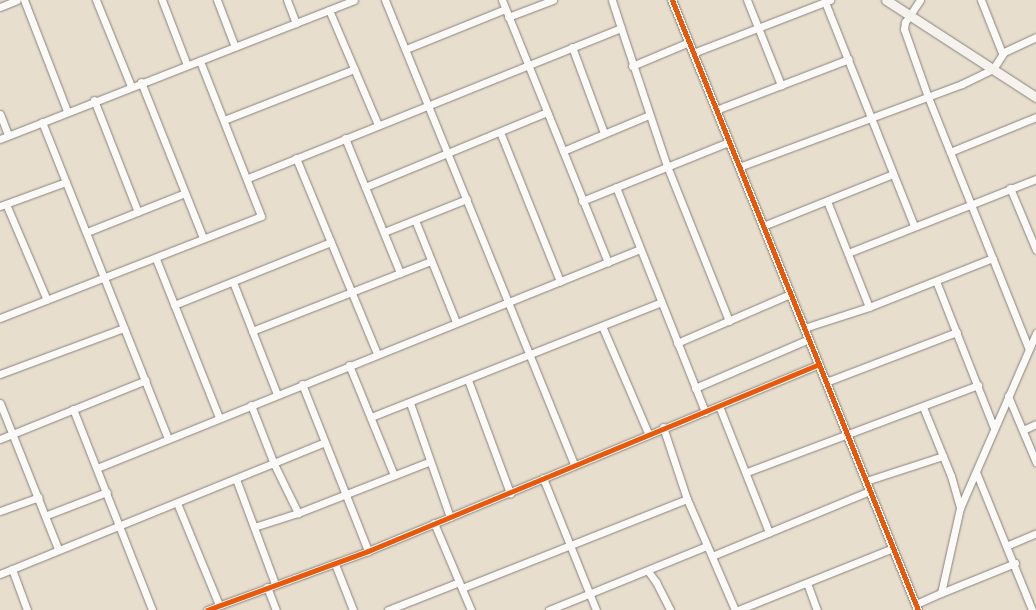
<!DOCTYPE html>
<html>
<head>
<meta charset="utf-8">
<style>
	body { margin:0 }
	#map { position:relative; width:1036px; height:610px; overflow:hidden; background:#e8dece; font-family:"Balsamiq Sans",sans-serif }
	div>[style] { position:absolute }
	.roads { filter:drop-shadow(0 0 1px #88837b) drop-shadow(0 0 1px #88837b) }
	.minor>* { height:7px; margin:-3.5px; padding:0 3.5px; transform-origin:3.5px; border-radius:3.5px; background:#fcfaf8 }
	.tertiary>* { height:8px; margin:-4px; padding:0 4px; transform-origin:4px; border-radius:4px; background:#fcfaf8 }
	.secondary>* { height:9px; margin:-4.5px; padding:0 4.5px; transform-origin:4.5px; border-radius:4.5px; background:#f6f2ed }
	.cycleway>* { height:5px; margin:-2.5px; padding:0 2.5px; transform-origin:2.5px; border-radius:2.5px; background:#e8590c }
	span { translate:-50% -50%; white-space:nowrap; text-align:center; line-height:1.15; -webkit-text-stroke:4px #fbf7ec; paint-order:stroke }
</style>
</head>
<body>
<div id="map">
	<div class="roads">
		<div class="minor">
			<i style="left:24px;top:0;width:119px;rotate:68.8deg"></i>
			<i style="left:96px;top:0;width:93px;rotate:67.9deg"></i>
			<i style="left:162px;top:0;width:70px;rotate:69deg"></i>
			<i style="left:217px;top:0;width:50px;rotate:69deg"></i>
			<i style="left:287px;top:0;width:25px;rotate:69deg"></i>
			<i style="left:385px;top:0;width:501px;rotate:67.84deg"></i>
			<i style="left:502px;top:0;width:283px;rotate:68deg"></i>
			<i style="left:747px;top:0;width:92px;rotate:68.2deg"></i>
			<i style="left:920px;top:0;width:27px;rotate:124deg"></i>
			<i style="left:905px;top:22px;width:7px;rotate:98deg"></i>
			<i style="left:904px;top:29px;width:72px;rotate:70.6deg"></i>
			<i style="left:928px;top:97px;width:271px;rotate:68.2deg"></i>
			<i style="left:981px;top:0;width:57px;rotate:68.4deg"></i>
			<i style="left:825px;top:2px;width:241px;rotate:68.3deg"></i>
			<i style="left:0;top:7px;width:18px;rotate:-22deg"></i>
			<i style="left:329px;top:10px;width:125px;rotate:66.9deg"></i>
			<i style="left:508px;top:17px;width:48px;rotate:-20.7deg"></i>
			<i style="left:621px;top:28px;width:145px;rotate:71.6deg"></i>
			<i style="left:667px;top:166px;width:167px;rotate:68.2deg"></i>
			<i style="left:572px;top:47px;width:92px;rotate:69.6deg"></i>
			<i style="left:406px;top:49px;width:107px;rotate:-22deg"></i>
			<i style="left:693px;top:53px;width:147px;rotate:-21.1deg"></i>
			<i style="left:632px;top:66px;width:62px;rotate:-22.8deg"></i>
			<i style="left:141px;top:82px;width:168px;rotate:68.3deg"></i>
			<i style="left:94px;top:100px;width:120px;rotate:68.6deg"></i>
			<i style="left:716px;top:110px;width:142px;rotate:-21deg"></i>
			<i style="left:0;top:114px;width:22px;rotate:69deg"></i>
			<i style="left:224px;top:120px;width:140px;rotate:-21.4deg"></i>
			<i style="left:42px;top:122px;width:340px;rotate:68.3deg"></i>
			<i style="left:500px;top:132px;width:161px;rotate:68.1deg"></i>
			<i style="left:345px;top:138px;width:146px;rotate:67.8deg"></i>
			<i style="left:0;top:139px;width:380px;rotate:-21.4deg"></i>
			<i style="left:563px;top:151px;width:93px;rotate:-22.7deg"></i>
			<i style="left:950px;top:152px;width:93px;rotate:-22.1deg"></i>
			<i style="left:296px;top:158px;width:212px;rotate:67.5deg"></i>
			<i style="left:739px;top:167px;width:238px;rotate:-20.4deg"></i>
			<i style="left:962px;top:84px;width:34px;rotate:-26deg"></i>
			<i style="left:993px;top:69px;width:20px;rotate:-57deg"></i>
			<i style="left:1004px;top:52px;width:35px;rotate:-25deg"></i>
			<i style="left:248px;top:178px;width:402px;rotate:-21.9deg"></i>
			<i style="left:621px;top:28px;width:29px;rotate:-108deg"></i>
			<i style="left:365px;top:187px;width:197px;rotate:-22.4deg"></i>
			<i style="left:616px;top:187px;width:242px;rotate:68.4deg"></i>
			<i style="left:1010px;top:188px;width:67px;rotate:67.2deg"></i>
			<i style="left:582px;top:201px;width:158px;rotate:-21.9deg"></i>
			<i style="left:827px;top:201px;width:114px;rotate:68.4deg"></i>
			<i style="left:6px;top:204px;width:104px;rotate:66.9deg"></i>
			<i style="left:0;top:206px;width:70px;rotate:-20deg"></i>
			<i style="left:415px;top:220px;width:110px;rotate:68.1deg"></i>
			<i style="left:763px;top:226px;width:140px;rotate:-21.8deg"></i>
			<i style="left:87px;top:232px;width:105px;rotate:-21.7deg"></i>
			<i style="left:384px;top:232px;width:89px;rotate:-21.7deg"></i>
			<i style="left:848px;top:253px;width:202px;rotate:-21.5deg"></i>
			<i style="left:156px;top:259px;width:170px;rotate:68.3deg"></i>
			<i style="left:936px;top:281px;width:158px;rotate:68.5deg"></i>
			<i style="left:233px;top:282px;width:120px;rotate:68.6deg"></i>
			<i style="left:174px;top:305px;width:169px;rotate:-21.9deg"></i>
			<i style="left:0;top:318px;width:280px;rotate:-21.3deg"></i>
			<i style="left:261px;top:216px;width:167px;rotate:-111.5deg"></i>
			<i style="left:602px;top:326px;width:116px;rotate:66.7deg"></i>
			<i style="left:804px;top:328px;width:68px;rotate:-17.9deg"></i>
			<i style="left:869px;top:307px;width:133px;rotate:-21.6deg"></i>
			<i style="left:252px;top:331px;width:192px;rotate:-21.4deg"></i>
			<i style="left:677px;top:343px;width:123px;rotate:-23.4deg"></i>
			<i style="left:349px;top:365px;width:119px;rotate:67.8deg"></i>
			<i style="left:0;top:374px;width:132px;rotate:-20.4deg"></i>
			<i style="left:468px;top:380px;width:121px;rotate:69.6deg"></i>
			<i style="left:826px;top:382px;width:140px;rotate:-20.9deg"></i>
			<i style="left:302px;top:384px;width:180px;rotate:68.4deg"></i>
			<i style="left:695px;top:388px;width:124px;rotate:-23.3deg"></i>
			<i style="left:1008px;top:396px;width:72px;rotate:67deg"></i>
			<i style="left:0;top:403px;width:157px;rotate:68.3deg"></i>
			<i style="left:410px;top:403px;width:121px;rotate:70.7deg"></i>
			<i style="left:251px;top:405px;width:63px;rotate:68.7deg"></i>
			<i style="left:274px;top:464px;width:55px;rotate:63.9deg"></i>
			<i style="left:719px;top:406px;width:136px;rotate:68.4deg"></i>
			<i style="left:923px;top:407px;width:74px;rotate:67.9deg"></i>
			<i style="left:951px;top:476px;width:33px;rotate:74deg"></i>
			<i style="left:73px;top:409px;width:216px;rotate:68.5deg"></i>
			<i style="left:371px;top:417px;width:312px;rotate:-21.6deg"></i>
			<i style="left:663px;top:427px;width:76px;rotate:71.6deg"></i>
			<i style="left:687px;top:499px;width:121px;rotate:66.6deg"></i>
			<i style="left:1023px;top:430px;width:14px;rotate:-25deg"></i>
			<i style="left:0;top:439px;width:157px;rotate:-22deg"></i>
			<i style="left:97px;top:468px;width:585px;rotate:-21.96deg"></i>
			<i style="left:747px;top:472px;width:247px;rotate:-20.6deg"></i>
			<i style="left:976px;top:472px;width:149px;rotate:67.9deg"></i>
			<i style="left:543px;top:478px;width:142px;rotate:68.1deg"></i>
			<i style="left:236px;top:479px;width:112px;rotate:69.6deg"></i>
			<i style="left:866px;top:481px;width:81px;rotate:-18deg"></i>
			<i style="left:177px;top:503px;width:110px;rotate:67.6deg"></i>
			<i style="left:0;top:511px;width:41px;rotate:-19.7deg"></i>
			<i style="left:47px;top:515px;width:64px;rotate:-21deg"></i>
			<i style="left:434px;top:523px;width:95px;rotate:67deg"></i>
			<i style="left:254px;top:527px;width:46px;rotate:-17.7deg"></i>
			<i style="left:298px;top:513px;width:140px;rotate:-21.4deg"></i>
			<i style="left:1006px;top:546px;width:33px;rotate:-23deg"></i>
			<i style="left:712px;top:556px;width:171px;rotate:-22.4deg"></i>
			<i style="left:335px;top:564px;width:49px;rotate:68.6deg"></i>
			<i style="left:12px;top:569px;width:44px;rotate:69.9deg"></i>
			<i style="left:648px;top:571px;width:14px;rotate:54deg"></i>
			<i style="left:656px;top:582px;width:31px;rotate:63deg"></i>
			<i style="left:0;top:574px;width:349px;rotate:-22.1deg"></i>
			<i style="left:807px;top:583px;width:29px;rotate:70deg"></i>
			<i style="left:267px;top:587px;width:25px;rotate:69deg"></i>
			<i style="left:462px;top:588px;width:242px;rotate:-21.6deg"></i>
			<i style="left:941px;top:593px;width:80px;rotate:-22.1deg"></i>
			<i style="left:916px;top:604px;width:27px;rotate:-24deg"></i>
			<i style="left:941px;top:593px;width:87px;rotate:-77.4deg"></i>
			<i style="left:960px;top:508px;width:191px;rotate:-66.5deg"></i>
			<i style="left:207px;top:610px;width:171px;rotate:-20.1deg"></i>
			<i style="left:368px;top:551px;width:488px;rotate:-22.5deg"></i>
			<i style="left:388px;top:610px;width:76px;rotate:-21.5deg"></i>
			<i style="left:549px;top:610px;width:170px;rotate:-22.1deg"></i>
			<i style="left:738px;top:610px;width:167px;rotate:-21.8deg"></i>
		</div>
		<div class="tertiary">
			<i style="left:672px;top:0;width:658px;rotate:68.04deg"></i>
		</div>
		<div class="secondary">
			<i style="left:886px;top:0;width:179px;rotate:32.9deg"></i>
		</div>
	</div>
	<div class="cycleway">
		<i style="left:672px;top:0;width:658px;rotate:68.04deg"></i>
		<i style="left:207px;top:610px;width:171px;rotate:-20.1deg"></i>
		<i style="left:368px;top:551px;width:488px;rotate:-22.5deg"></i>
	</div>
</div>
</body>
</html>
